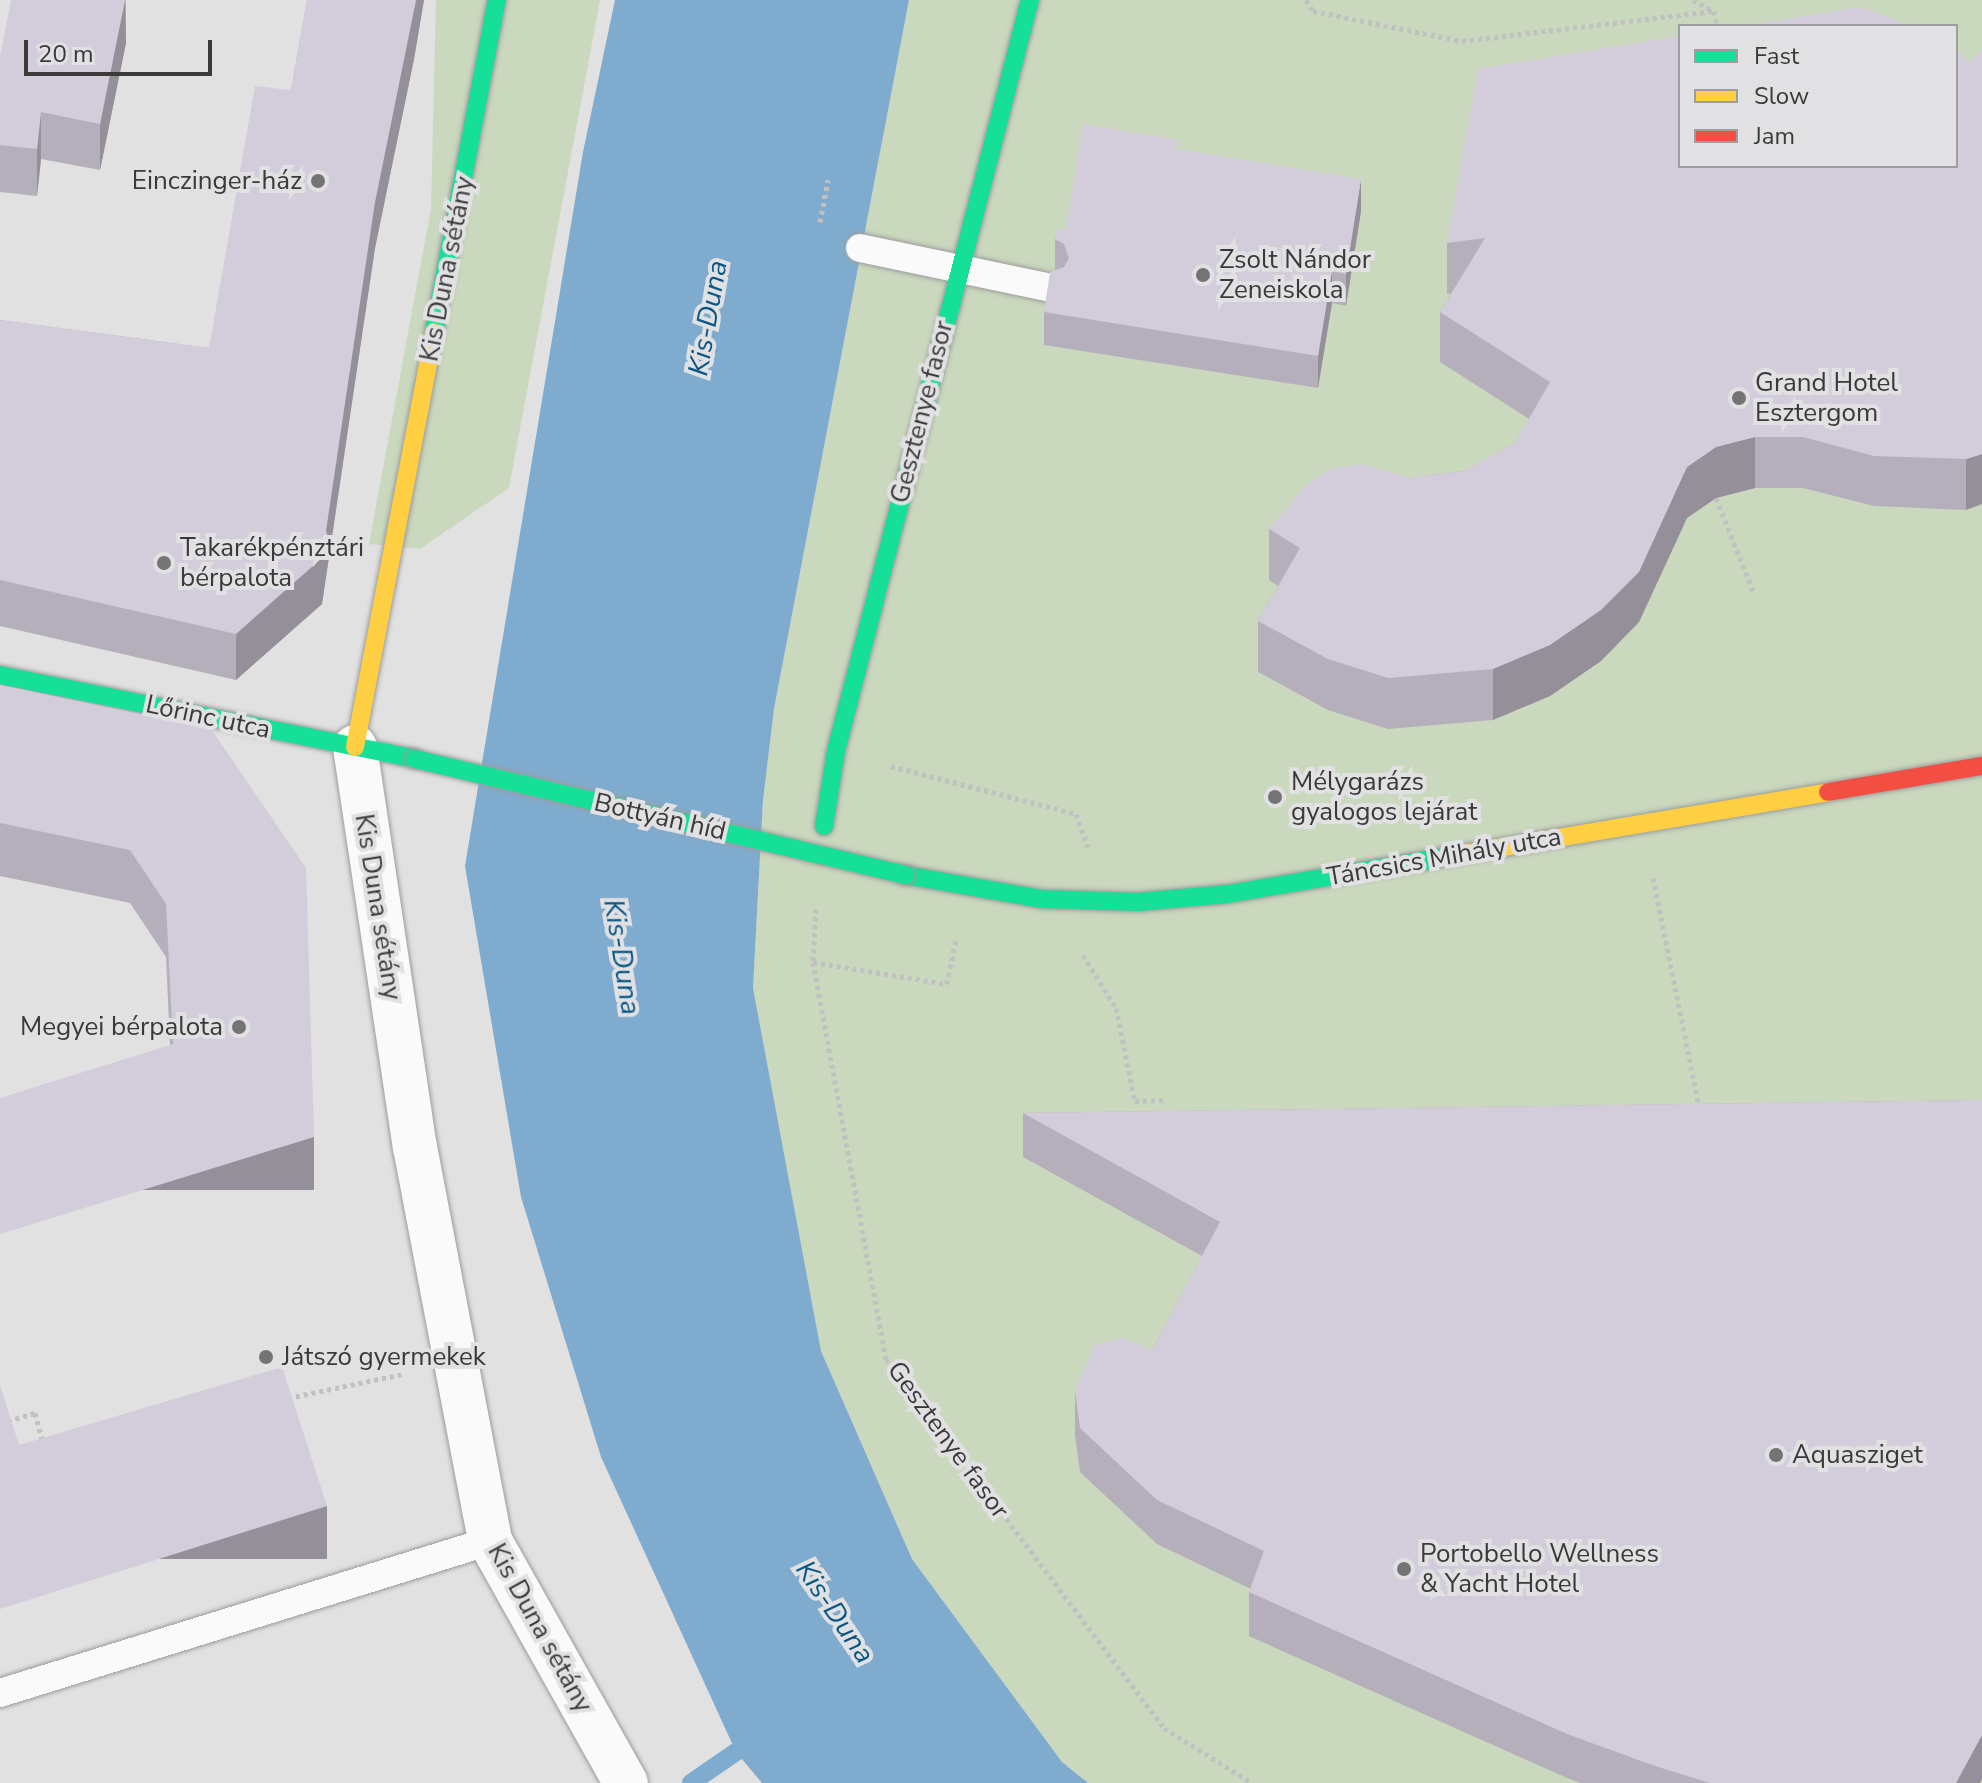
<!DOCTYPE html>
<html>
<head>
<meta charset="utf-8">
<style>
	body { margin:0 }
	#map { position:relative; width:1982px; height:1783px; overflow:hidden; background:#e1e1e2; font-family:"Nunito Sans",sans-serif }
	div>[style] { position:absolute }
	.green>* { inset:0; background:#cad8bd }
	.water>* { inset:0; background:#7facce }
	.stream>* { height:18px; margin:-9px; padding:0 9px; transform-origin:9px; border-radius:9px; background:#7facce }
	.path>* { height:5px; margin-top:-2.5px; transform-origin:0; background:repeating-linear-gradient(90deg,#c2c1c2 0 4px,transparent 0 8px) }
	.roads { filter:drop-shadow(0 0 2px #9c9c9d) drop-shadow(0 0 2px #9c9c9d) }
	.lane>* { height:28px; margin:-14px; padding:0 14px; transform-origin:14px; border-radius:14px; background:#fafafb }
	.street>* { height:44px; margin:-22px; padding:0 22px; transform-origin:22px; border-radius:22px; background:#fafafb }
	.fast>* { height:18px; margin:-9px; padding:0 9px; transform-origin:9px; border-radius:9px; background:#16e098 }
	.slow>* { height:18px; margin:-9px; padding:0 9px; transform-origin:9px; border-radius:9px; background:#ffcf43 }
	.jam>* { height:18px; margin:-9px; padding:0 9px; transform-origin:9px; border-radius:9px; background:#f24e42 }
	.bridges { filter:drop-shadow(0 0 2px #9c9c9d) drop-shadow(0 0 2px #9c9c9d) }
	.fast-bridge>* { height:18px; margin:-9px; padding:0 9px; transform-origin:9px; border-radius:9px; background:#16e098 }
	.wall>* { inset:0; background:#b5afbb }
	.shaded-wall>* { inset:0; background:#948f99; transform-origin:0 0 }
	.building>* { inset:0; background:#d3ccda }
	.dots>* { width:22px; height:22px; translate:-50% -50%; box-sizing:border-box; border:4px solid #e1e0e3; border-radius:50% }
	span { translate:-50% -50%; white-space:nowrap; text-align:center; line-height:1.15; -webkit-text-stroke:8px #e1e0e3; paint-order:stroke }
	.poi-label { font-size:26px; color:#3a3a3b }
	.right { translate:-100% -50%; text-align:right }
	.left { translate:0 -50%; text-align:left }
	.street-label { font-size:26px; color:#3a3a3b }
	.water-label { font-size:28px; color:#085786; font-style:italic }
	.legend { position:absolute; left:1678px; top:24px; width:280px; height:144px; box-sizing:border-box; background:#e1e0e3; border:2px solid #9e9ea0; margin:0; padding:10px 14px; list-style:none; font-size:24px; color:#3a3a3b }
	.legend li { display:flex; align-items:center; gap:16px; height:40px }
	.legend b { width:40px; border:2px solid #9e9ea0 }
	.scale { position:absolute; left:24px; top:40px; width:188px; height:36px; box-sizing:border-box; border:4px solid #3a3a3b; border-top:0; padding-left:10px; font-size:24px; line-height:28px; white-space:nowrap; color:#3a3a3b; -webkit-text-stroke:6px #e1e0e3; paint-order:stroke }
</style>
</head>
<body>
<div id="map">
	<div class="green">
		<i style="clip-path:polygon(436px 0,600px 0,509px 488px,420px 549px,369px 544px,431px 209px)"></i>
		<i style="clip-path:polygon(evenodd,909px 0,1982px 0,1982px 1783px,1088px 1783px,1062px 1762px,912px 1559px,821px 1351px,753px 988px,763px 800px,774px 709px,909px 0,1680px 26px,1956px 26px,1956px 166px,1680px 166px,1680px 26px)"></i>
	</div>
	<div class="water">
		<i style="clip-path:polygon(615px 0,909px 0,774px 709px,763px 800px,753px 988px,821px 1351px,912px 1559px,1062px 1762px,1088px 1783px,762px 1783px,736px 1752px,601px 1457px,521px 1197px,465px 866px,583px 152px)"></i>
	</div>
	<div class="stream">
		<i style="left:691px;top:1783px;width:55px;rotate:-34.6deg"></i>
	</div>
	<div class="path">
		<i style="left:1306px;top:0;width:13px;rotate:58deg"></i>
		<i style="left:1313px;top:11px;width:152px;rotate:11.4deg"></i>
		<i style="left:1462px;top:41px;width:254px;rotate:-6.8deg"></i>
		<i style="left:1693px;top:0;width:23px;rotate:29deg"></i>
		<i style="left:1714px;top:11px;width:15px;rotate:79deg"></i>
		<i style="left:820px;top:222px;width:43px;rotate:-79.2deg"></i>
		<i style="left:1716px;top:498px;width:100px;rotate:68.3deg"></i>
		<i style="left:891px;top:766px;width:191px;rotate:14.5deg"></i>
		<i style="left:1076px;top:814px;width:35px;rotate:70deg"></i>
		<i style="left:1653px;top:878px;width:234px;rotate:78.6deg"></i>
		<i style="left:816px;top:909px;width:53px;rotate:93.2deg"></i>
		<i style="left:813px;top:962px;width:404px;rotate:79.6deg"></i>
		<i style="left:886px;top:1359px;width:462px;rotate:53deg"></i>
		<i style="left:1164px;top:1728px;width:104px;rotate:32deg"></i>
		<i style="left:1083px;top:955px;width:62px;rotate:58.1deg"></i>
		<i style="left:1116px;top:1008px;width:95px;rotate:78.5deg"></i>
		<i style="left:1135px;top:1101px;width:29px;rotate:-2deg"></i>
		<i style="left:813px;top:962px;width:136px;rotate:9.3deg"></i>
		<i style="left:947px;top:984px;width:46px;rotate:-78.7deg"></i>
		<i style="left:288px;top:1398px;width:117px;rotate:-11.8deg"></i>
		<i style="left:0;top:1423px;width:36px;rotate:-16deg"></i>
		<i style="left:35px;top:1413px;width:31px;rotate:75deg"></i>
	</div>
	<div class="roads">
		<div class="lane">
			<i style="left:860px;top:248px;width:196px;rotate:11.8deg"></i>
			<i style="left:0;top:1693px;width:513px;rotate:-17.23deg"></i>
		</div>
		<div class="street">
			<i style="left:355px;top:747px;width:404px;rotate:81.5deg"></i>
			<i style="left:415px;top:1147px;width:401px;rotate:79.2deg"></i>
			<i style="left:490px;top:1541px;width:278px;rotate:60.7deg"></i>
		</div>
		<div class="fast">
			<i style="left:434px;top:332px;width:338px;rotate:-79.3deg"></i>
			<i style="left:0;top:675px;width:423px;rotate:11.4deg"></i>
			<i style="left:824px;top:826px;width:76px;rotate:-80.9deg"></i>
			<i style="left:836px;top:751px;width:776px;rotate:-75.52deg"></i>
			<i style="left:905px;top:875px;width:138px;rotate:10deg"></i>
			<i style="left:1041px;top:899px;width:97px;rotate:1.8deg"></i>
			<i style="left:1138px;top:902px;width:90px;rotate:-5.1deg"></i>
			<i style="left:1228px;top:894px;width:232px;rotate:-9.7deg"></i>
		</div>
		<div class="slow">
			<i style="left:355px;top:747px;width:422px;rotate:-79.2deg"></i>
			<i style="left:1457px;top:855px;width:376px;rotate:-9.6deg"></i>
		</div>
		<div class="jam">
			<i style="left:1828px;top:792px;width:156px;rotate:-9.6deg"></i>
		</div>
	</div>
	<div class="bridges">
		<div class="fast-bridge">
			<i style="left:415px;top:759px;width:504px;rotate:13.32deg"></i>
		</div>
	</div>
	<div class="wall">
		<i style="clip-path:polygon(126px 0,126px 43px,100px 170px,41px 159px,37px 196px,0 192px,0 57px)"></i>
		<i style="clip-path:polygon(307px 0,424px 0,414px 59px,375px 248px,322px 604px,236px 680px,0 626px,0 320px,209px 348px,291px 90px)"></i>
		<i style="clip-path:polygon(1969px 62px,1966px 510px,1874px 506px,1803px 488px,1755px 488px,1716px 498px,1687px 518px,1639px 622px,1601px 661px,1550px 696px,1493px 720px,1388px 729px,1328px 710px,1258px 672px,1258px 621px,1278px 586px,1269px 580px,1269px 529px,1410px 478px,1464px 471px,1515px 443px,1529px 419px,1440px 362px,1440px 312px,1451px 293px,1447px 294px,1447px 243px)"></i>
		<i style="clip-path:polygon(1178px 149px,1361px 211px,1346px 306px,1332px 303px,1318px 388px,1044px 345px,1044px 312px,1055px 270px,1055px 239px)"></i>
		<i style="clip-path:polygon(0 685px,211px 729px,314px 1190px,170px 1045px,166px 957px,130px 903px,0 876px)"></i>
		<i style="clip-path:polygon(1982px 1100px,1980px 1783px,1581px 1783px,1567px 1778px,1249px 1636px,1249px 1592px,1251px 1589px,1157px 1544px,1080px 1472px,1075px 1435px,1075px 1391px,1152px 1350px,1202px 1256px,1023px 1157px,1023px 1113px)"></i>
	</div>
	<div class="shaded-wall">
		<i style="clip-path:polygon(125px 0,126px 43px,100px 170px,100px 124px)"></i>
		<i style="clip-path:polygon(416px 0,424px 0,414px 59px,375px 248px,322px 604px,236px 680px,236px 634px,375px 202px)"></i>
		<i style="clip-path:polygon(41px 112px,41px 159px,37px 196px,37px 149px)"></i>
		<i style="clip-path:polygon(1361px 179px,1361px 211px,1346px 306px,1346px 274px)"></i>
		<i style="clip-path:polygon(1332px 271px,1332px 303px,1318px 388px,1318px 356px)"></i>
		<i style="clip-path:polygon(1755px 437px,1755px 488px,1716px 498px,1687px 518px,1639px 622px,1601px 661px,1550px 696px,1493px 720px,1493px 669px,1687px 467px,1716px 447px)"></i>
		<i style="clip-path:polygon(1982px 454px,1982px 504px,1966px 510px,1966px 459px)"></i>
		<i style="left:314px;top:1137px;width:53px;height:329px;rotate:90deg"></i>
		<i style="left:327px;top:1506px;width:53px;height:343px;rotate:90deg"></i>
		<i style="clip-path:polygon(1982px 1735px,1982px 1779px,1980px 1783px,1956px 1783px)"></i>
	</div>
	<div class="building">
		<i style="clip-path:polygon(11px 0,125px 0,100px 124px,41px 112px,37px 149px,0 145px,0 57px)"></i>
		<i style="clip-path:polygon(307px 0,416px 0,375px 202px,322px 558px,236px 634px,0 580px,0 320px,209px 348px,255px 86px,291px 90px)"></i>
		<i style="clip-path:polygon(1860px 7px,1914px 26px,1744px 26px)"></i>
		<i style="clip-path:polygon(1680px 36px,1680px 166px,1956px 166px,1956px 48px,1969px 62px,1982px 51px,1982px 454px,1966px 459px,1874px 456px,1803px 437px,1755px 437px,1716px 447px,1687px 467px,1639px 572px,1601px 610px,1550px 645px,1493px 669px,1388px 678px,1328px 659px,1258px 621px,1300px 548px,1269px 529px,1305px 486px,1327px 470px,1361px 464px,1410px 478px,1464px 471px,1515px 443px,1550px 382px,1440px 312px,1485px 238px,1447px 243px,1478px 69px)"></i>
		<i style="clip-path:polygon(1083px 124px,1178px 140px,1176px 149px,1361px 179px,1346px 274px,1332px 271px,1318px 356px,1044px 312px,1050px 272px,1064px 267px,1069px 258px,1064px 244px,1055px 239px,1057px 229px,1066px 230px)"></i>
		<i style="clip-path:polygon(0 685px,211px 729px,306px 868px,314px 1137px,0 1234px,0 1098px,173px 1044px,166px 904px,130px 850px,0 823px)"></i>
		<i style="clip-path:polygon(1982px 1100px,1982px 1735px,1956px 1783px,1710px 1783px,1655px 1766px,1567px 1734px,1249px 1592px,1264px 1551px,1157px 1500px,1080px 1428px,1075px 1391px,1095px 1345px,1123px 1338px,1152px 1350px,1220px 1222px,1023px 1113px)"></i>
		<i style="clip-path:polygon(282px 1367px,327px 1506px,0 1609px,0 1385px,19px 1445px)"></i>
	</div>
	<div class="dots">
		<i style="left:318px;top:181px;background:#747475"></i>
		<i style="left:1203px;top:275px;background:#747475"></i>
		<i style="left:1739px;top:398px;background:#747475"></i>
		<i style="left:164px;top:563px;background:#747475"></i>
		<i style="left:1275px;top:797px;background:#747475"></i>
		<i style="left:239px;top:1027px;background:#747475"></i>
		<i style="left:266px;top:1357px;background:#747475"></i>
		<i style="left:1776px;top:1455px;background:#747475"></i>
		<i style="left:1404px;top:1569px;background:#747475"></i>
	</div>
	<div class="poi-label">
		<span class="right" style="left:302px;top:181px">Einczinger-ház</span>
		<span class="left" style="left:1219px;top:275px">Zsolt Nándor<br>Zeneiskola</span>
		<span class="left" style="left:1755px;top:398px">Grand Hotel<br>Esztergom</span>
		<span class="left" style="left:180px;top:563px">Takarékpénztári<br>bérpalota</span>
		<span class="left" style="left:1291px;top:797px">Mélygarázs<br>gyalogos lejárat</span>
		<span class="right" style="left:223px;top:1027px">Megyei bérpalota</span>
		<span class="left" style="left:282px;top:1357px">Játszó gyermekek</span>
		<span class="left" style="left:1792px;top:1455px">Aquasziget</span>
		<span class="left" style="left:1420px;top:1569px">Portobello Wellness<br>&amp; Yacht Hotel</span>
	</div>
	<div class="street-label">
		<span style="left:447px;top:269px;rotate:-79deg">Kis Duna sétány</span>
		<span style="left:922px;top:412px;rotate:-76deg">Gesztenye fasor</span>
		<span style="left:208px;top:717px;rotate:12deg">Lőrinc utca</span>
		<span style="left:660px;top:817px;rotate:13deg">Bottyán híd</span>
		<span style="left:1444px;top:857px;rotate:-10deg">Táncsics Mihály utca</span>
		<span style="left:378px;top:907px;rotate:81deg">Kis Duna sétány</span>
		<span style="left:948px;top:1440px;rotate:54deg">Gesztenye fasor</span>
		<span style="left:540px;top:1628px;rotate:61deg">Kis Duna sétány</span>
	</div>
	<div class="water-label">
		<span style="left:708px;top:318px;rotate:-80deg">Kis-Duna</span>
		<span style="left:622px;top:957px;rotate:81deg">Kis-Duna</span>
		<span style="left:835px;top:1612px;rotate:56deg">Kis-Duna</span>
	</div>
	<ul class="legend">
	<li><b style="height:10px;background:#16e098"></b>Fast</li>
	<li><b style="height:10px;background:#ffcf43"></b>Slow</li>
	<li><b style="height:10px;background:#f24e42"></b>Jam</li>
	</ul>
	<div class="scale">20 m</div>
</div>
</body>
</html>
